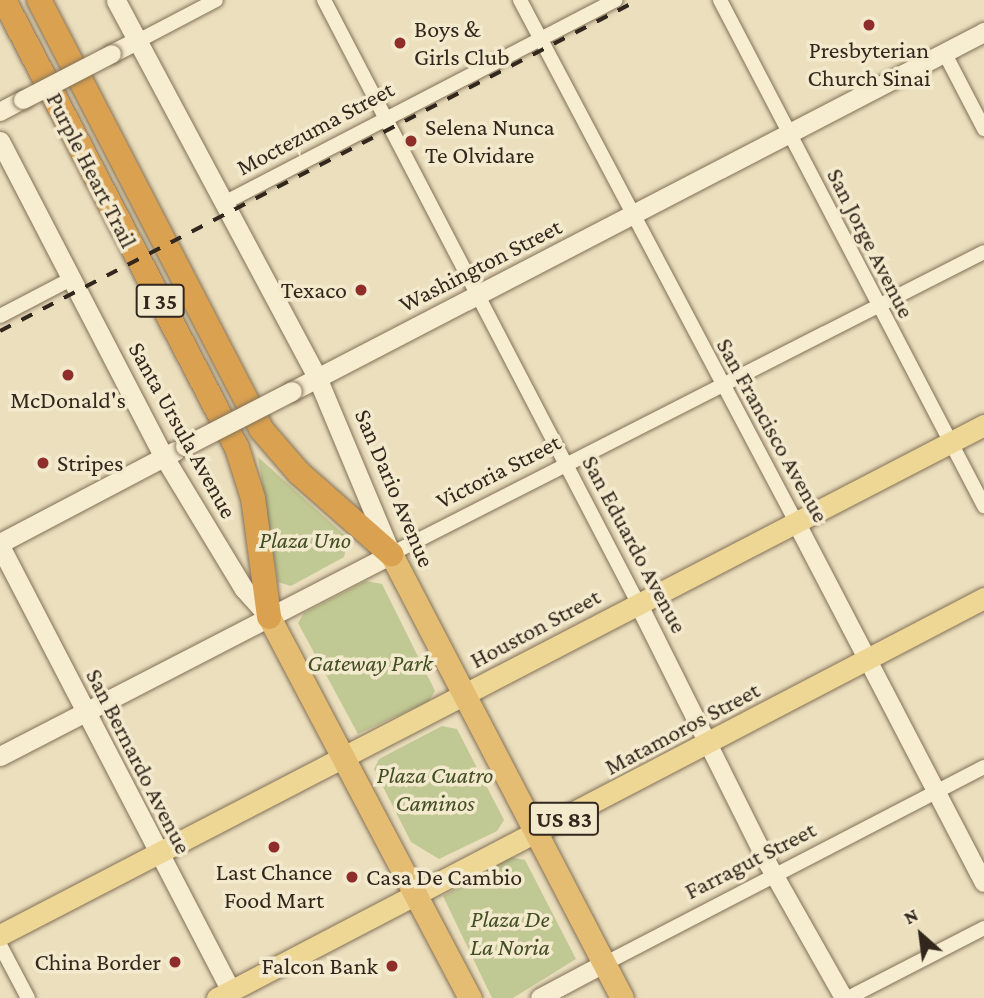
<!DOCTYPE html>
<html>
<head>
<meta charset="utf-8">
<style>
	body { margin:0 }
	#map { position:relative; width:984px; height:998px; overflow:hidden; background:#ebdfbe; font-family:"Crimson Pro",serif }
	div>[style] { position:absolute }
	.green>* { inset:0; background:#c0c893 }
	.roads { filter:drop-shadow(0 0 2px #827057) drop-shadow(0 0 2px #827057) }
	.minor>* { height:14px; margin:-7px; padding:0 7px; transform-origin:7px; border-radius:7px; background:#f7edd0 }
	.tertiary>* { height:18px; margin:-9px; padding:0 9px; transform-origin:9px; border-radius:9px; background:#f7edd0 }
	.secondary>* { height:19px; margin:-9.5px; padding:0 9.5px; transform-origin:9.5px; border-radius:9.5px; background:#f7edd0 }
	.primary>* { height:21px; margin:-10.5px; padding:0 10.5px; transform-origin:10.5px; border-radius:10.5px; background:#eed695 }
	.trunk>* { height:23px; margin:-11.5px; padding:0 11.5px; transform-origin:11.5px; border-radius:11.5px; background:#e4bc72 }
	.motorway>* { height:24px; margin:-12px; padding:0 12px; transform-origin:12px; border-radius:12px; background:#d9a150 }
	.rail>* { height:3.5px; margin-top:-1.75px; transform-origin:0; background:repeating-linear-gradient(90deg,#32271c 0 12px,transparent 0 24px) }
	.bridges { filter:drop-shadow(0 0 2px #827057) drop-shadow(0 0 2px #827057) }
	.tertiary-bridge>* { height:18px; margin:-9px; padding:0 9px; transform-origin:9px; border-radius:9px; background:#f7edd0 }
	.secondary-bridge>* { height:19px; margin:-9.5px; padding:0 9.5px; transform-origin:9.5px; border-radius:9.5px; background:#f7edd0 }
	.dots>* { width:19px; height:19px; translate:-50% -50%; box-sizing:border-box; border:4px solid #f3e9cd; border-radius:50% }
	span { translate:-50% -50%; white-space:nowrap; text-align:center; line-height:1.15; -webkit-text-stroke:7px #f3e9cd; paint-order:stroke }
	.shield-label span { padding:2px 5px; background:#f3e9cd; border:2px solid; border-radius:5px; -webkit-text-stroke-width:0 }
	.shield-label { font-size:23px; color:#32271c; font-weight:700 }
	.poi-label { font-size:24px; color:#32271c }
	.left { translate:0 -50%; text-align:left }
	.right { translate:-100% -50%; text-align:right }
	.street-label { font-size:24px; color:#32271c }
	.park-label { font-size:24px; color:#424e23; font-style:italic }
	.north { position:absolute; left:886px; top:900px; width:70px; height:70px; -webkit-text-stroke:5px #f3e9cd; paint-order:stroke; rotate:332deg; font-size:19px; font-weight:700; line-height:28px; text-align:center; color:#32271c }
	.north::after { content:''; display:block; margin:auto; width:24px; height:32px; background:#32271c; clip-path:polygon(50% 0,100% 100%,50% 72%,0 100%) }
</style>
</head>
<body>
<div id="map">
	<div class="green">
		<i style="clip-path:polygon(258px 457px,348px 538px,344px 557px,291px 586px,278px 582px)"></i>
		<i style="clip-path:polygon(366px 581px,382px 584px,435px 691px,429px 701px,358px 734px,298px 623px,304px 613px)"></i>
		<i style="clip-path:polygon(442px 726px,457px 729px,504px 820px,497px 831px,439px 859px,411px 842px,374px 769px,379px 759px)"></i>
		<i style="clip-path:polygon(510px 857px,525px 860px,576px 959px,513px 998px,492px 998px,443px 896px)"></i>
	</div>
	<div class="roads">
		<div class="minor">
			<i style="left:324px;top:0;width:680px;rotate:62.49deg"></i>
			<i style="left:520px;top:0;width:590px;rotate:62.13deg"></i>
			<i style="left:720px;top:0;width:571px;rotate:62.45deg"></i>
			<i style="left:138px;top:41px;width:88px;rotate:-27.7deg"></i>
			<i style="left:944px;top:52px;width:87px;rotate:62.5deg"></i>
			<i style="left:224px;top:203px;width:441px;rotate:-27.4deg"></i>
			<i style="left:0;top:316px;width:80px;rotate:-27.5deg"></i>
			<i style="left:391px;top:554px;width:665px;rotate:-26.99deg"></i>
			<i style="left:0;top:945px;width:60px;rotate:62.2deg"></i>
			<i style="left:604px;top:964px;width:428px;rotate:-27.4deg"></i>
			<i style="left:848px;top:998px;width:153px;rotate:-27.2deg"></i>
		</div>
		<div class="tertiary">
			<i style="left:112px;top:54px;width:29px;rotate:-27deg"></i>
			<i style="left:0;top:112px;width:26px;rotate:-28deg"></i>
			<i style="left:796px;top:522px;width:407px;rotate:62.5deg"></i>
			<i style="left:638px;top:603px;width:289px;rotate:63.5deg"></i>
			<i style="left:767px;top:862px;width:156px;rotate:60.5deg"></i>
			<i style="left:540px;top:998px;width:72px;rotate:-28deg"></i>
		</div>
		<div class="secondary">
			<i style="left:0;top:141px;width:356px;rotate:62.6deg"></i>
			<i style="left:164px;top:457px;width:154px;rotate:58.8deg"></i>
			<i style="left:244px;top:589px;width:38px;rotate:48deg"></i>
			<i style="left:292px;top:391px;width:780px;rotate:-27.42deg"></i>
			<i style="left:0;top:543px;width:198px;rotate:-27.7deg"></i>
			<i style="left:0;top:546px;width:501px;rotate:62.57deg"></i>
			<i style="left:0;top:756px;width:440px;rotate:-27.3deg"></i>
			<i style="left:391px;top:554px;width:192px;rotate:-112.7deg"></i>
			<i style="left:317px;top:377px;width:427px;rotate:-118.1deg"></i>
		</div>
		<div class="primary">
			<i style="left:0;top:935px;width:1108px;rotate:-27.4deg"></i>
			<i style="left:217px;top:998px;width:865px;rotate:-27.54deg"></i>
		</div>
		<div class="trunk">
			<i style="left:391px;top:554px;width:500px;rotate:62.51deg"></i>
			<i style="left:269px;top:617px;width:431px;rotate:62.2deg"></i>
		</div>
		<div class="motorway">
			<i style="left:4px;top:0;width:505px;rotate:62.52deg"></i>
			<i style="left:237px;top:448px;width:52px;rotate:72.3deg"></i>
			<i style="left:253px;top:498px;width:120px;rotate:82.3deg"></i>
			<i style="left:39px;top:0;width:483px;rotate:62.6deg"></i>
			<i style="left:261px;top:429px;width:58px;rotate:49.2deg"></i>
			<i style="left:299px;top:473px;width:123px;rotate:41.4deg"></i>
		</div>
	</div>
	<div class="rail">
		<i style="left:0;top:331px;width:719px;rotate:-27.42deg"></i>
	</div>
	<div class="bridges">
		<div class="tertiary-bridge">
			<i style="left:23px;top:100px;width:100px;rotate:-27.3deg"></i>
		</div>
		<div class="secondary-bridge">
			<i style="left:185px;top:446px;width:120px;rotate:-27.2deg"></i>
		</div>
	</div>
	<div class="dots">
		<i style="left:869px;top:25px;background:#8f2d2a"></i>
		<i style="left:400px;top:43px;background:#8f2d2a"></i>
		<i style="left:411px;top:141px;background:#8f2d2a"></i>
		<i style="left:361px;top:290px;background:#8f2d2a"></i>
		<i style="left:68px;top:375px;background:#8f2d2a"></i>
		<i style="left:43px;top:463px;background:#8f2d2a"></i>
		<i style="left:274px;top:847px;background:#8f2d2a"></i>
		<i style="left:352px;top:877px;background:#8f2d2a"></i>
		<i style="left:175px;top:962px;background:#8f2d2a"></i>
		<i style="left:392px;top:966px;background:#8f2d2a"></i>
	</div>
	<div class="shield-label">
		<span style="left:160px;top:301px">I 35</span>
		<span style="left:564px;top:819px">US 83</span>
	</div>
	<div class="poi-label">
		<span class="left" style="left:414px;top:43px">Boys &amp;<br>Girls Club</span>
		<span style="left:869px;top:64px">Presbyterian<br>Church Sinai</span>
		<span class="left" style="left:425px;top:141px">Selena Nunca<br>Te Olvidare</span>
		<span class="right" style="left:347px;top:290px">Texaco</span>
		<span style="left:68px;top:400px">McDonald's</span>
		<span class="left" style="left:57px;top:463px">Stripes</span>
		<span style="left:274px;top:886px">Last Chance<br>Food Mart</span>
		<span class="left" style="left:366px;top:877px">Casa De Cambio</span>
		<span class="right" style="left:161px;top:962px">China Border</span>
		<span class="right" style="left:378px;top:966px">Falcon Bank</span>
	</div>
	<div class="street-label">
		<span style="left:315px;top:128px;rotate:-28deg">Moctezuma Street</span>
		<span style="left:92px;top:170px;rotate:63deg">Purple Heart Trail</span>
		<span style="left:871px;top:243px;rotate:63deg">San Jorge Avenue</span>
		<span style="left:480px;top:265px;rotate:-27deg">Washington Street</span>
		<span style="left:183px;top:430px;rotate:61deg">Santa Ursula Avenue</span>
		<span style="left:773px;top:430px;rotate:61deg">San Francisco Avenue</span>
		<span style="left:498px;top:471px;rotate:-27deg">Victoria Street</span>
		<span style="left:395px;top:488px;rotate:67deg">San Dario Avenue</span>
		<span style="left:635px;top:544px;rotate:62deg">San Eduardo Avenue</span>
		<span style="left:535px;top:628px;rotate:-28deg">Houston Street</span>
		<span style="left:682px;top:728px;rotate:-28deg">Matamoros Street</span>
		<span style="left:139px;top:761px;rotate:63deg">San Bernardo Avenue</span>
		<span style="left:750px;top:860px;rotate:-27deg">Farragut Street</span>
	</div>
	<div class="park-label">
		<span style="left:305px;top:540px">Plaza Uno</span>
		<span style="left:370px;top:663px">Gateway Park</span>
		<span style="left:435px;top:789px">Plaza Cuatro<br>Caminos</span>
		<span style="left:510px;top:933px">Plaza De<br>La Noria</span>
	</div>
	<div class="north">N</div>
</div>
</body>
</html>
